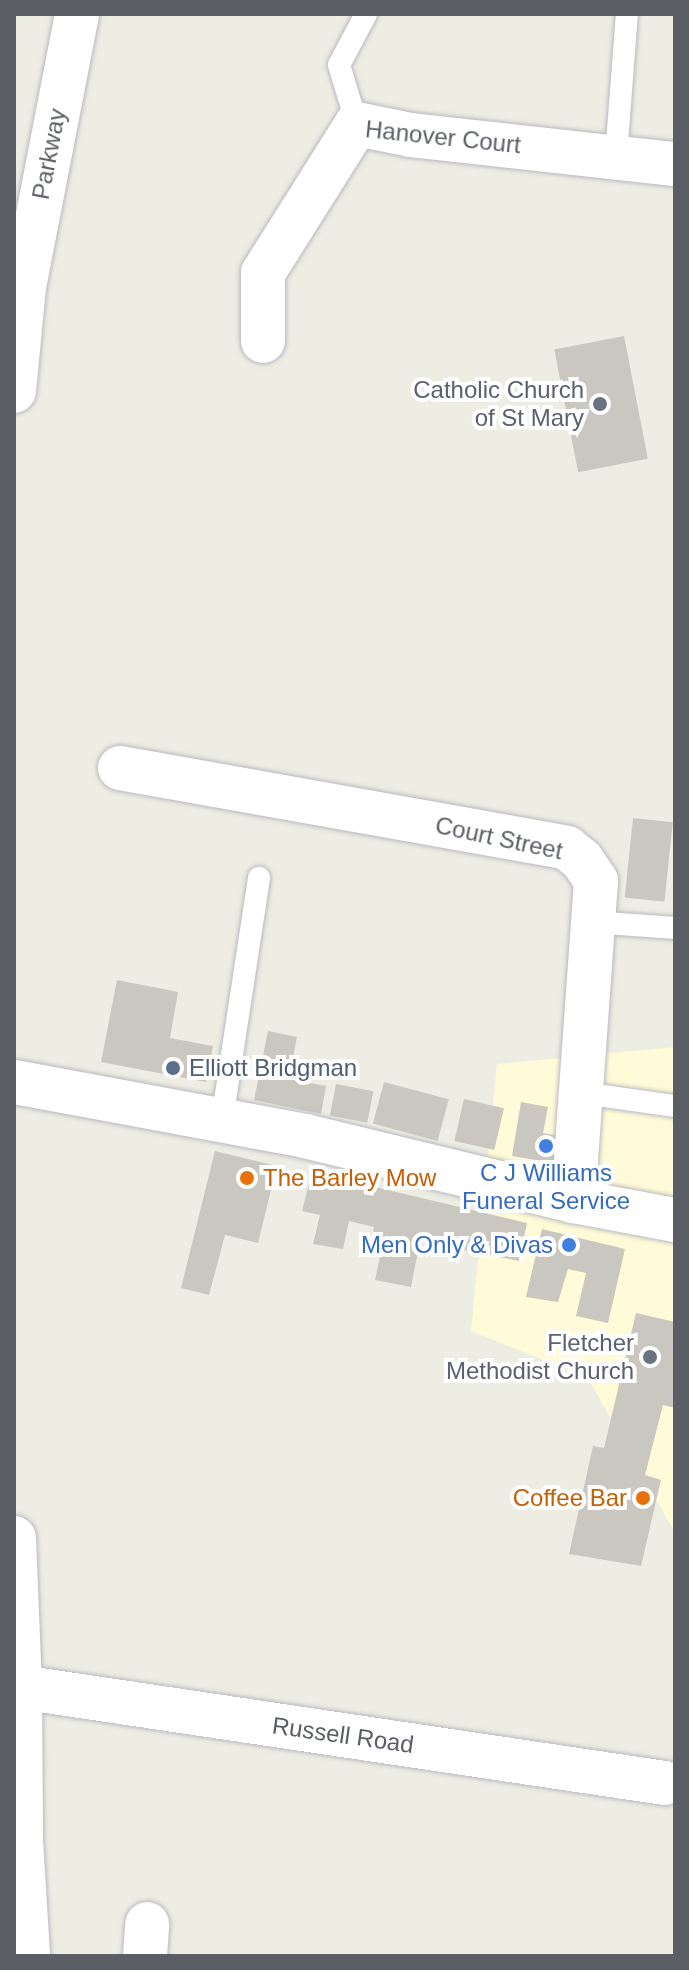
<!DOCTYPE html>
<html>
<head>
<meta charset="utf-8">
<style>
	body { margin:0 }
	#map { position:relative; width:689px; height:1970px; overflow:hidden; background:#eeede3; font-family:Arial,sans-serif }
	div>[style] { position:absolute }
	.commercial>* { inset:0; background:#fffad7 }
	.building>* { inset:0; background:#c9c7c0; transform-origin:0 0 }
	.roads { filter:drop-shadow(0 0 2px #b8bac0) drop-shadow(0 0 2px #b8bac0) }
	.service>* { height:22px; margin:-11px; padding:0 11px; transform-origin:11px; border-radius:11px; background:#fff }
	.minor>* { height:44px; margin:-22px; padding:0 22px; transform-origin:22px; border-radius:22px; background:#fff }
	.tertiary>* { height:44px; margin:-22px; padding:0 22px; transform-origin:22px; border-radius:22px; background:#fff }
	.dots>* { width:22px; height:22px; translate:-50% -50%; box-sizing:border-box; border:4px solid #fff; border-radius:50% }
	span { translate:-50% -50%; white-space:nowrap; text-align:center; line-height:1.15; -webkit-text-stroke:8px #fff; paint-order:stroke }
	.street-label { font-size:24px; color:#5b5e64 }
	.worship-label { font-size:24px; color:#5b616d }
	.right { translate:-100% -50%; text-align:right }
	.service-label { font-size:24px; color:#4e5e75 }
	.left { translate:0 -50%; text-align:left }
	.shop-label { font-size:24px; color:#366cbe }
	.food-label { font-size:24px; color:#c56008 }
	.frame { position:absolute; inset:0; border:16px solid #5b5e64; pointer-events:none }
</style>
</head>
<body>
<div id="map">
	<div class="commercial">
		<i style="clip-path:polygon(675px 1047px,675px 1533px,588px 1378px,471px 1331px,497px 1064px)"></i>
	</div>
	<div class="building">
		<i style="left:624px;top:336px;width:125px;height:71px;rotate:79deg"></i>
		<i style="left:633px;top:818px;width:40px;height:80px;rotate:6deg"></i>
		<i style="clip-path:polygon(117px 980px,178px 992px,170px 1038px,213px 1046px,206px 1082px,101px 1062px)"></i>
		<i style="clip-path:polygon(268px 1031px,297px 1037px,289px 1079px,326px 1086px,321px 1114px,254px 1100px)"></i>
		<i style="left:384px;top:1082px;width:67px;height:43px;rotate:15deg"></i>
		<i style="left:336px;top:1084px;width:38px;height:32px;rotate:11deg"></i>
		<i style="left:464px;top:1099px;width:41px;height:43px;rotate:13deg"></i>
		<i style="clip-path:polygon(521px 1102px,548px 1107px,543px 1133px,564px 1137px,559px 1164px,512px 1156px)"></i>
		<i style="clip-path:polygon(215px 1151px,277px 1166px,258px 1243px,225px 1235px,209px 1295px,181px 1288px)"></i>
		<i style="clip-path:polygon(312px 1172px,527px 1223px,519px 1261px,420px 1241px,411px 1287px,375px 1280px,382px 1248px,371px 1246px,374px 1227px,349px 1221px,343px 1249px,313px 1244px,320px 1215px,302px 1211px)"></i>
		<i style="clip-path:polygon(542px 1229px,625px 1249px,608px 1323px,576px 1316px,586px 1273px,568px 1269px,558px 1302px,526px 1297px)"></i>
		<i style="clip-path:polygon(636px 1313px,675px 1322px,675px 1408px,663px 1405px,645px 1475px,661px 1480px,641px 1566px,569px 1554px,593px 1446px,604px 1448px)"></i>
	</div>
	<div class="roads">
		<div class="service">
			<i style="left:357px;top:124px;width:62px;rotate:-107deg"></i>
			<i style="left:339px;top:65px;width:58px;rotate:-62.1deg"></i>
			<i style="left:616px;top:156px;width:142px;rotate:-85.6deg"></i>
			<i style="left:592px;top:922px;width:83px;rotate:4.1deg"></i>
			<i style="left:582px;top:1093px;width:94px;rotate:8deg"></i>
			<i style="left:222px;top:1120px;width:245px;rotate:-81.3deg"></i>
		</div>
		<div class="minor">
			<i style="left:263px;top:341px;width:68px;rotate:-90deg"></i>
			<i style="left:263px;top:273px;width:176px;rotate:-57.8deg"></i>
			<i style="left:357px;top:124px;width:55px;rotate:11.5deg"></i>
			<i style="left:411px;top:135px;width:266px;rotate:6.3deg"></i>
			<i style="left:120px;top:768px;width:454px;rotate:10.1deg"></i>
			<i style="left:567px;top:848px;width:19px;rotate:39deg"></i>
			<i style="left:582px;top:860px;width:25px;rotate:56deg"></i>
			<i style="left:596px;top:881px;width:321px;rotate:94.1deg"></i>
			<i style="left:14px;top:1082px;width:296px;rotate:10.5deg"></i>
			<i style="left:305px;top:1136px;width:276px;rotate:13.6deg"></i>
			<i style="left:573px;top:1201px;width:104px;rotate:10.6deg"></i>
			<i style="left:14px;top:1538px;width:149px;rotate:87.7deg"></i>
			<i style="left:20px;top:1687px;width:153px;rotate:89.6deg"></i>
			<i style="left:21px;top:1840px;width:116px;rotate:86.5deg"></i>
			<i style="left:20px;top:1687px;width:652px;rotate:8.47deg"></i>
			<i style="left:145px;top:1956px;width:32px;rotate:-86deg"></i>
		</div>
		<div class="tertiary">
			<i style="left:14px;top:391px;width:104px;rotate:-84.5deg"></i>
			<i style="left:24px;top:287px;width:278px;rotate:-79deg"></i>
		</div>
	</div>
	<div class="dots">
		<i style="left:600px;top:404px;background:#6b7280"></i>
		<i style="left:173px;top:1068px;background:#5c6f8a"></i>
		<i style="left:546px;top:1146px;background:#3f7fe0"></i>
		<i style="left:247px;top:1178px;background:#e8710a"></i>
		<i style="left:569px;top:1245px;background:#3f7fe0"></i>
		<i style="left:650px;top:1357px;background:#6b7280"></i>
		<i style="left:643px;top:1498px;background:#e8710a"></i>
	</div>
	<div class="street-label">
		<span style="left:443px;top:137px;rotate:6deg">Hanover Court</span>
		<span style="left:49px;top:154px;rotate:-79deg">Parkway</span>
		<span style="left:499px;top:838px;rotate:12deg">Court Street</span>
		<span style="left:343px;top:1735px;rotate:8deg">Russell Road</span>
	</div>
	<div class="worship-label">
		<span class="right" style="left:584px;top:404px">Catholic Church<br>of St Mary</span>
		<span class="right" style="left:634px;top:1357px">Fletcher<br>Methodist Church</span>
	</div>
	<div class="service-label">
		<span class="left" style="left:189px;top:1068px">Elliott Bridgman</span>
	</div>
	<div class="shop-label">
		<span style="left:546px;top:1187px">C J Williams<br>Funeral Service</span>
		<span class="right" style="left:553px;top:1245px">Men Only &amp; Divas</span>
	</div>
	<div class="food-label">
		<span class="left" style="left:263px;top:1178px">The Barley Mow</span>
		<span class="right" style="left:627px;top:1498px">Coffee Bar</span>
	</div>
	<div class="frame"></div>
</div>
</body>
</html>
